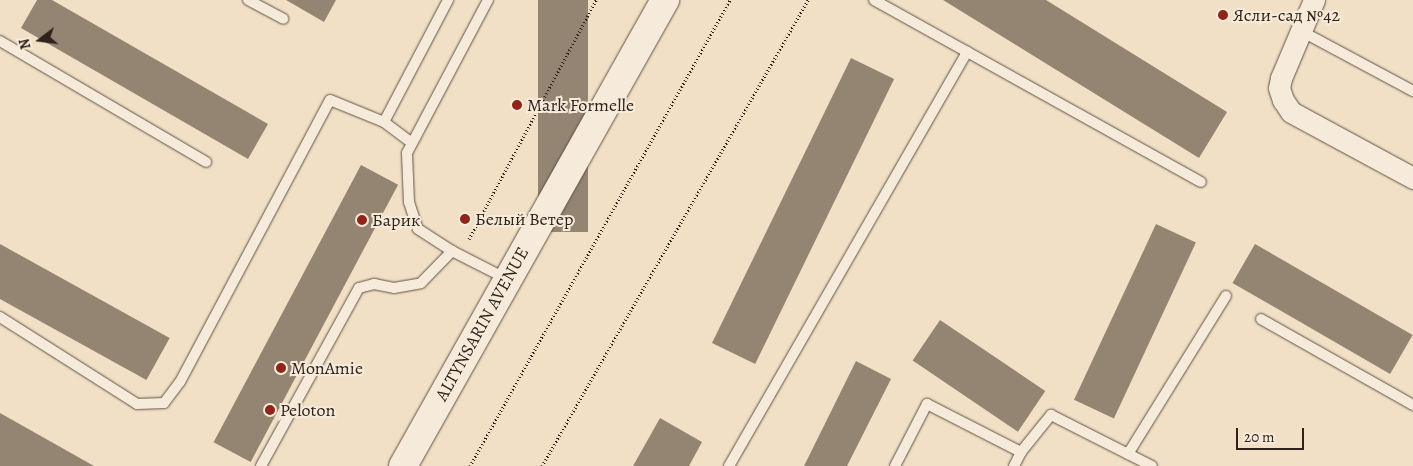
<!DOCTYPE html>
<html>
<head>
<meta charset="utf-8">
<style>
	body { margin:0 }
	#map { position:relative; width:1413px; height:466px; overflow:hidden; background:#f1e0c6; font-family:Alegreya,serif }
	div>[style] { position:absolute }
	.building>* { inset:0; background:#948573; transform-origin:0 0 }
	.path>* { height:3px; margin-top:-1.5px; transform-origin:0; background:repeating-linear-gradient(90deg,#30221a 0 1px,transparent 0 3.5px) }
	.roads { filter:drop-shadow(0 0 1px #605245) drop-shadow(0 0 1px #605245) }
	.lane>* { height:10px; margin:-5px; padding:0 5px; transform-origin:5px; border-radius:5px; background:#f6ebda }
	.street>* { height:21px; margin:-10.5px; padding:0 10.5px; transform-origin:10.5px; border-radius:10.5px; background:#f6ebda }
	.secondary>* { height:28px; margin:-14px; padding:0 14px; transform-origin:14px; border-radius:14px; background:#f6ebda }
	.dots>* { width:14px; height:14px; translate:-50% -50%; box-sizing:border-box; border:2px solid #f6ebda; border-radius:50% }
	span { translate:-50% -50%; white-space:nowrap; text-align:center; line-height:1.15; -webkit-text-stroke:4px #f6ebda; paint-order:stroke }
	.poi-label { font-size:18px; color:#30221a }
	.left { translate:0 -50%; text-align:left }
	.street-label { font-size:18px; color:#30221a }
	.north { position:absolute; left:15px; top:15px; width:50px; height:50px; -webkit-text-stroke:4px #f6ebda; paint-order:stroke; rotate:255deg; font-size:14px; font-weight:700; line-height:20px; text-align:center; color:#30221a }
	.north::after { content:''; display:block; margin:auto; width:18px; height:22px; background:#30221a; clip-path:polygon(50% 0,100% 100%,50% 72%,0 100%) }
	.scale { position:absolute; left:1236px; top:428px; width:68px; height:22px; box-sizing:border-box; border:2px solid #30221a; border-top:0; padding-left:6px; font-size:15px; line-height:18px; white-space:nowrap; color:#30221a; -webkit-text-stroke:4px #f6ebda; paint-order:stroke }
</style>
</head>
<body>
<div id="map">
	<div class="building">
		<i style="clip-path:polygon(37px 0,52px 0,268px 124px,248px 159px,21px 28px)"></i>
		<i style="clip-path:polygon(286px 0,336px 0,324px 22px)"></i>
		<i style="left:538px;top:0;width:50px;height:232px"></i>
		<i style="clip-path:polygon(943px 0,1046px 0,1227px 112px,1199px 158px)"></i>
		<i style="left:851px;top:58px;width:48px;height:317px;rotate:26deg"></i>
		<i style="left:361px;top:165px;width:42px;height:314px;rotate:28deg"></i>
		<i style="left:1156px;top:224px;width:44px;height:194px;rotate:25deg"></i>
		<i style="left:0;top:244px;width:194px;height:48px;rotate:29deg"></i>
		<i style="left:1255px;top:244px;width:182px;height:45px;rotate:30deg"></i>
		<i style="left:940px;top:320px;width:127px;height:49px;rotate:34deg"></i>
		<i style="clip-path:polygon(856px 361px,891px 379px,847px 466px,804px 466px)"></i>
		<i style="clip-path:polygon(0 413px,94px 466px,0 466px)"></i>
		<i style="clip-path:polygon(660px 418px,702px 442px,689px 466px,633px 466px)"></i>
	</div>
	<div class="path">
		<i style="left:469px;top:239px;width:271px;rotate:-62deg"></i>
		<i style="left:470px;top:466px;width:534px;rotate:-60.84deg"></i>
		<i style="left:542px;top:466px;width:537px;rotate:-60.28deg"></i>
	</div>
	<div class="roads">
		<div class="lane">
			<i style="left:248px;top:0;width:40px;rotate:28deg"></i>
			<i style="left:488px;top:0;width:173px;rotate:117.9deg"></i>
			<i style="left:407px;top:153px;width:49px;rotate:87.7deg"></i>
			<i style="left:409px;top:202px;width:28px;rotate:72deg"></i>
			<i style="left:418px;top:229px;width:40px;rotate:32.9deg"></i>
			<i style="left:452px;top:251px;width:62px;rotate:27deg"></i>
			<i style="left:874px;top:0;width:374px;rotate:29.1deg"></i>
			<i style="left:1301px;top:31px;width:127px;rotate:28.2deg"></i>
			<i style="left:0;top:41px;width:239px;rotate:30.4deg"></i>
			<i style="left:384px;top:122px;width:138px;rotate:-62.3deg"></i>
			<i style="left:0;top:317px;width:162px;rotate:32.4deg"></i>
			<i style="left:137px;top:404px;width:27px;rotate:-2deg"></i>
			<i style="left:164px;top:403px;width:26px;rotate:-53deg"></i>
			<i style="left:180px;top:382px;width:319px;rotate:-62deg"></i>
			<i style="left:330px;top:100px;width:58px;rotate:22.2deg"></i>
			<i style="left:384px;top:122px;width:35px;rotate:37deg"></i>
			<i style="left:1261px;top:319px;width:175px;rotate:29.5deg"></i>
			<i style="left:1128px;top:454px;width:186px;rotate:-58.2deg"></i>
			<i style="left:261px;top:466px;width:203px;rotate:-61.2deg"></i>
			<i style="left:359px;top:288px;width:16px;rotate:-15deg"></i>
			<i style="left:374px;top:284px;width:20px;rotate:11deg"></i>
			<i style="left:394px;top:288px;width:27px;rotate:-10deg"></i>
			<i style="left:421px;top:283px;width:45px;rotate:-45.9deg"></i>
			<i style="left:729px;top:466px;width:478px;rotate:-60.1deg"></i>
			<i style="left:895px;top:466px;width:70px;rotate:-62.7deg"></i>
			<i style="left:927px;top:404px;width:106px;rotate:27.1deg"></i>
			<i style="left:1021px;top:452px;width:48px;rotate:-51deg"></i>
			<i style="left:1051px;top:415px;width:113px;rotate:26.8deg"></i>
			<i style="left:1014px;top:466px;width:16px;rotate:-63deg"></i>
		</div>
		<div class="street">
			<i style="left:1314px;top:0;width:85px;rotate:112.9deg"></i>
			<i style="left:1281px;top:78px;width:10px;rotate:101deg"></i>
			<i style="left:1279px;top:88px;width:13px;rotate:72deg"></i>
			<i style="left:1283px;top:100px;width:14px;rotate:56deg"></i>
			<i style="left:1291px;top:112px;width:139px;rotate:28.4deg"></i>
		</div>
		<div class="secondary">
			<i style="left:403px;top:466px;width:535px;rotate:-60.65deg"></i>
		</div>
	</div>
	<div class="dots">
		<i style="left:1223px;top:15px;background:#8f2418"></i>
		<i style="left:517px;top:105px;background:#8f2418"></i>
		<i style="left:465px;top:219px;background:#8f2418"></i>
		<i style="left:362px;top:220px;background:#8f2418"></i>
		<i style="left:281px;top:368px;background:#8f2418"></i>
		<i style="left:270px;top:410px;background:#8f2418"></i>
	</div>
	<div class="poi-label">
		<span class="left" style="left:1233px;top:15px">Ясли-сад №42</span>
		<span class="left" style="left:527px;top:105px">Mark Formelle</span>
		<span class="left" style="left:475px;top:219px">Белый Ветер</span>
		<span class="left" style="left:372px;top:220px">Барик</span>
		<span class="left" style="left:291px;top:368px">MonAmie</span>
		<span class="left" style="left:280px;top:410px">Peloton</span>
	</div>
	<div class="street-label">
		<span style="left:482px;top:324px;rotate:-61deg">ALTYNSARIN AVENUE</span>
	</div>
	<div class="north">N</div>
	<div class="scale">20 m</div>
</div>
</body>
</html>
